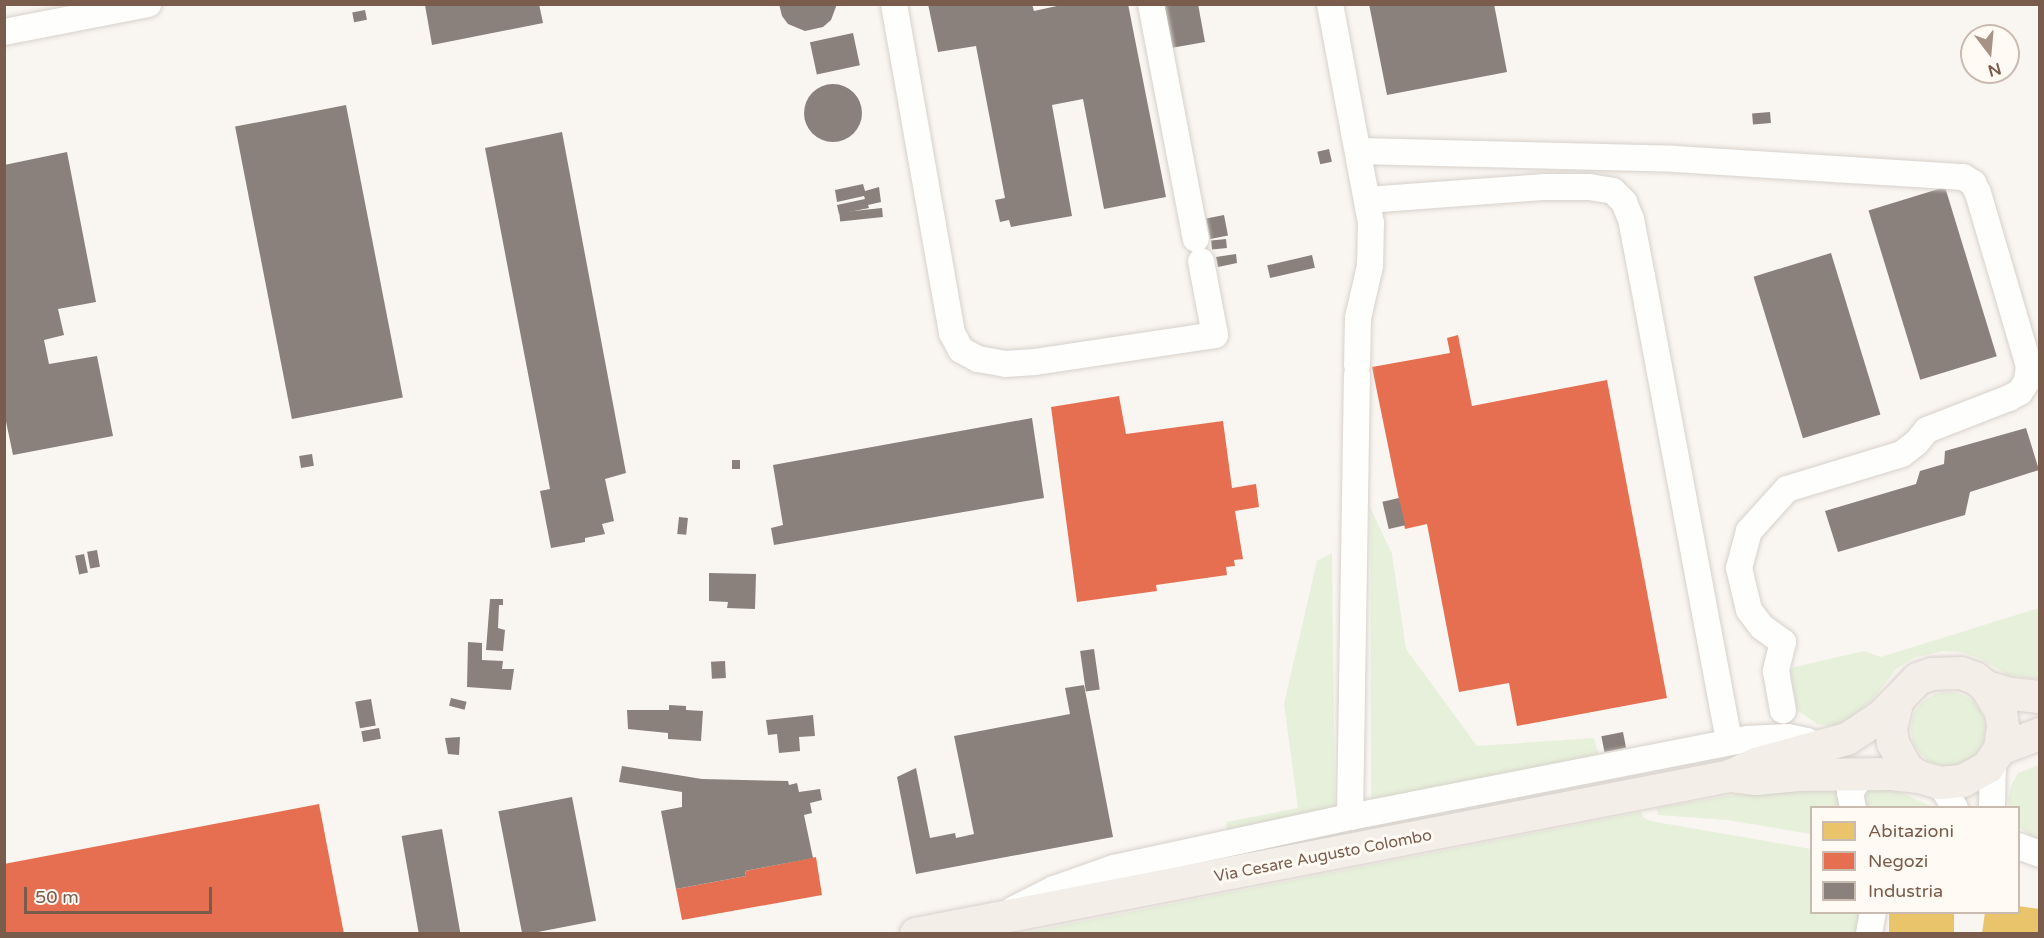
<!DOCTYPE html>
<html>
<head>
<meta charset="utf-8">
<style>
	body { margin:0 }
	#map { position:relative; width:2044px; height:938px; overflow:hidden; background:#f9f5f0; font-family:"Varela Round",sans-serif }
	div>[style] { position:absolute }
	.green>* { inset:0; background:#e7f0db }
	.round { border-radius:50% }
	.homes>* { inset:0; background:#e9c46a; transform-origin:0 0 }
	.shops>* { inset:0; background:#e76f51 }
	.industry>* { inset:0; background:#8a817c; transform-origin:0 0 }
	.roads { filter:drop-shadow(0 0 2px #d7d1cb) drop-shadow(0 0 2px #d7d1cb) }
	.minor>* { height:26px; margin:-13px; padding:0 13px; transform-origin:13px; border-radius:13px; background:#fefefd }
	.major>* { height:32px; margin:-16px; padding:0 16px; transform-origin:16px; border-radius:16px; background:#f3eee8 }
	span { translate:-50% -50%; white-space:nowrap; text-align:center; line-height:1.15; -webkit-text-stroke:6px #fffaf3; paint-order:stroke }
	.street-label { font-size:16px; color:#7a5c4d }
	.frame { position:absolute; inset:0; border:6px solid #7a5c4d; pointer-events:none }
	.legend { position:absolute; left:1810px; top:806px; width:210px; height:108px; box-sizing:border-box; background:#fffaf3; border:2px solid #cabbb1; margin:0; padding:8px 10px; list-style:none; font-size:18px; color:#7a5c4d }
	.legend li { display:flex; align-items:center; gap:12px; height:30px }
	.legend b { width:30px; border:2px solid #cabbb1 }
	.north { position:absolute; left:1960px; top:24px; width:60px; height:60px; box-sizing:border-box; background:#fffaf3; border:2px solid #cabbb1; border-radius:50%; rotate:164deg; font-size:16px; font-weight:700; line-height:24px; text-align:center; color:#7a5c4d }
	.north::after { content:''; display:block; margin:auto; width:21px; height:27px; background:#a69286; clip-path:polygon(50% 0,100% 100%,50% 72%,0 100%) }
	.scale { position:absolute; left:24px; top:887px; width:188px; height:27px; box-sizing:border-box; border:3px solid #7a5c4d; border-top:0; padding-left:8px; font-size:18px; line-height:21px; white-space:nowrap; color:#7a5c4d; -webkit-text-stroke:4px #fffaf3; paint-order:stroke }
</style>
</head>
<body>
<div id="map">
	<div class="green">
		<i style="clip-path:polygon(1370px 507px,1392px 554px,1406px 649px,1477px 746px,1594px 738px,1599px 757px,1371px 799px)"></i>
		<i style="clip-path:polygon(1332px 553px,1335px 810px,1227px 831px,1226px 822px,1298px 808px,1284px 704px,1317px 561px)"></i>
		<i style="clip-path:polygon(2039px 608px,2039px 679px,2009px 675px,1979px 658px,1961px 652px,1943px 651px,1913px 658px,1896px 669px,1873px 699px,1844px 723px,1834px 726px,1817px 724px,1797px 710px,1791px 676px,1791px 670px,1795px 667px,1864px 651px,1881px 657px)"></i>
		<i class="round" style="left:1911px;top:692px;width:74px;height:74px"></i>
		<i style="clip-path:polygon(2039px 765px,2039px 841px,2020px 828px,2018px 808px,2009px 807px,2008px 799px,2011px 786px,2018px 773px)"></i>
		<i style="clip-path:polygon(1867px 790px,1895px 790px,1933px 807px,1866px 807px,1862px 795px)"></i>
		<i style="clip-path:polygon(1835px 791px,1844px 807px,1812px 808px,1811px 834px,1728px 820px,1658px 815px,1657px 808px,1744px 793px)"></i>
		<i style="clip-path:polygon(1641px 812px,1644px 818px,1650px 821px,1811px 849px,1812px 912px,1866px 913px,1861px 934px,1017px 934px)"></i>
	</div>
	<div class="homes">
		<i style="clip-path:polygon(2018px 906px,2040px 909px,2040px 934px,1982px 934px,1985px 912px,2018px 912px)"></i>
		<i style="left:1889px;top:912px;width:65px;height:22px"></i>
	</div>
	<div class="shops">
		<i style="clip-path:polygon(1458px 335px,1472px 406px,1607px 380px,1667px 698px,1517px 726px,1509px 683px,1459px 692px,1427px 524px,1405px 529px,1372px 367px,1450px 353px,1447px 338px)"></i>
		<i style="clip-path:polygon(1119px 396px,1126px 434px,1223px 421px,1232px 488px,1256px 484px,1259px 507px,1235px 511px,1243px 559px,1234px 560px,1235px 566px,1226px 567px,1227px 575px,1156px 585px,1157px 591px,1077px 602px,1051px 407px)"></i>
		<i style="clip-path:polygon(319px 804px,344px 934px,4px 934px,4px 864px)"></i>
		<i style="clip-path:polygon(816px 857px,822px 895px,682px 920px,676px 889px,746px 876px,745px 871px)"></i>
	</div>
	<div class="industry">
		<i style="clip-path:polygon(539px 4px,543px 23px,432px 45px,425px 5px)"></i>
		<i style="clip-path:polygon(779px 4px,837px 4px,831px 20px,823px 27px,805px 31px,788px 24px,782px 16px)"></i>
		<i style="clip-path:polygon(928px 4px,1032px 4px,1034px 11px,1066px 4px,1128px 4px,1166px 197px,1104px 209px,1083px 99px,1052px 105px,1072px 216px,1011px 227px,1009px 220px,1000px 222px,995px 200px,1005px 198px,976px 46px,938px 52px)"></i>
		<i style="clip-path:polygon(1163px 4px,1198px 4px,1205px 42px,1171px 48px)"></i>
		<i style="clip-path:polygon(1369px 4px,1494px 4px,1507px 72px,1387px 95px)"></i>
		<i style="left:365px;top:10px;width:10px;height:13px;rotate:79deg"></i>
		<i style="left:853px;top:33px;width:33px;height:44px;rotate:78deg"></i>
		<i class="round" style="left:804px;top:84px;width:58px;height:58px"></i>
		<i style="left:346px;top:105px;width:298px;height:113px;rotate:79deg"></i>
		<i style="left:1770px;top:112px;width:11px;height:18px;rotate:85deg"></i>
		<i style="clip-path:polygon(562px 132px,626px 473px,605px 479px,614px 521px,602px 524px,605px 534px,585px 538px,585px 542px,551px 548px,540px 491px,550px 489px,485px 148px)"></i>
		<i style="left:1329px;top:149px;width:13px;height:12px;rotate:77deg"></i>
		<i style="clip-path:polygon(67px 152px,96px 302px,58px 309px,64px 335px,44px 340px,49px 364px,97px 356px,113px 436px,13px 455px,4px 412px,4px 165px)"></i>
		<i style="clip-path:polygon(863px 184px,865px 191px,879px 187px,881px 202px,868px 205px,869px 208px,839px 214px,837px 205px,865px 199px,864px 196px,837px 202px,835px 190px)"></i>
		<i style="left:1945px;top:187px;width:177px;height:80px;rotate:73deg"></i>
		<i style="left:882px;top:208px;width:9px;height:43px;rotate:84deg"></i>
		<i style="left:1224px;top:215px;width:21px;height:18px;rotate:79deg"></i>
		<i style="left:1226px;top:239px;width:9px;height:15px;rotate:84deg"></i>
		<i style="left:1831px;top:253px;width:169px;height:81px;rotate:73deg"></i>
		<i style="clip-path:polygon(1236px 254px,1237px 263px,1218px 267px,1216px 257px)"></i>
		<i style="left:1312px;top:255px;width:13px;height:46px;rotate:77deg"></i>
		<i style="clip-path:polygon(1032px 418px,1044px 498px,774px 545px,771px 528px,783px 525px,773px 465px)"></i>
		<i style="clip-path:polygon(2026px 428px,2039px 470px,1970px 492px,1965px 515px,1838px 552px,1825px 511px,1916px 484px,1920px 471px,1944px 464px,1945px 451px)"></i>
		<i style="left:312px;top:454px;width:12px;height:13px;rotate:81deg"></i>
		<i style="left:732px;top:460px;width:8px;height:9px"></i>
		<i style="left:1399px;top:498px;width:28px;height:17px;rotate:77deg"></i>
		<i style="left:679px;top:517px;width:9px;height:17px;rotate:6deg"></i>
		<i style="left:97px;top:550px;width:17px;height:10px;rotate:80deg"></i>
		<i style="left:84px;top:554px;width:19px;height:9px;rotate:78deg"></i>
		<i style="clip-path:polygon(709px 573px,756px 574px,755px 609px,727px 608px,728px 602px,709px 601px)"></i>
		<i style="clip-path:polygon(490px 599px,503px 599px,503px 605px,499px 605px,498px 628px,505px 630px,503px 651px,486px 650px)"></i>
		<i style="clip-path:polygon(468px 642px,482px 643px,482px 660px,503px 661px,502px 669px,514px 669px,511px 690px,467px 687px)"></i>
		<i style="left:1094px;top:649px;width:41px;height:14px;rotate:82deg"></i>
		<i style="left:725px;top:661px;width:17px;height:14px;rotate:87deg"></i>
		<i style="clip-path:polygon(1084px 685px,1113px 837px,916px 874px,897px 777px,916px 768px,930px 838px,955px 833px,956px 838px,974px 834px,954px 736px,1070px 714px,1065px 688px)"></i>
		<i style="left:451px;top:698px;width:16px;height:8px;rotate:14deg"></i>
		<i style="left:371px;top:699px;width:27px;height:16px;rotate:80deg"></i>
		<i style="clip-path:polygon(669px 705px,686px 706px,686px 710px,703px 711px,701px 741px,668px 739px,668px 733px,628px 729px,627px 710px,669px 710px)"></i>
		<i style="clip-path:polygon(813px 715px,815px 736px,799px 737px,800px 751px,779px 753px,777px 734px,768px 735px,766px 720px)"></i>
		<i style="left:379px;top:728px;width:11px;height:18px;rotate:80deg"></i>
		<i style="left:1623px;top:732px;width:16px;height:22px;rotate:79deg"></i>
		<i style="clip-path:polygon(460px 737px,459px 755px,448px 754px,445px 738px)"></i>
		<i style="clip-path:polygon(622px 766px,702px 779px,788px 781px,789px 785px,797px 783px,799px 792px,820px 789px,822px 800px,810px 803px,812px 813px,804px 815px,813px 858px,745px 871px,746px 876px,676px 889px,661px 811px,682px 807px,682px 792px,619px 782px)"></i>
		<i style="left:572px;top:797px;width:126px;height:75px;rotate:79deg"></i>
		<i style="left:442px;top:829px;width:106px;height:41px;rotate:80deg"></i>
	</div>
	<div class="roads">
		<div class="minor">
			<i style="left:894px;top:4px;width:334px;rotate:80deg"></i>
			<i style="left:952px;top:333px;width:19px;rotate:62deg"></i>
			<i style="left:961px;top:350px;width:19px;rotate:28deg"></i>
			<i style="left:978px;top:359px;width:27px;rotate:10deg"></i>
			<i style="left:1005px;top:364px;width:30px;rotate:-4deg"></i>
			<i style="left:1035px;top:362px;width:182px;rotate:-8.5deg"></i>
			<i style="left:1215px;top:335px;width:75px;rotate:-100.7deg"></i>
			<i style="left:1151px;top:4px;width:239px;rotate:79.2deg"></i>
			<i style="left:1330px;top:4px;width:223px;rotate:79.4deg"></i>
			<i style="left:1371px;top:223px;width:43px;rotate:91.3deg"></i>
			<i style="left:1370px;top:266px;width:53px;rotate:103deg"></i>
			<i style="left:1358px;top:318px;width:47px;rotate:91.2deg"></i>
			<i style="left:4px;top:32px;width:147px;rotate:-11deg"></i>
			<i style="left:1358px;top:151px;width:317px;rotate:1.4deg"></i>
			<i style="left:1675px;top:159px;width:289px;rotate:3.6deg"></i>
			<i style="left:1963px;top:177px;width:12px;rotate:31deg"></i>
			<i style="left:1973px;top:183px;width:11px;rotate:63deg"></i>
			<i style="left:1978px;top:193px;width:180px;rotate:73.6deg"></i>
			<i style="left:2029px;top:366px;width:15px;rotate:98deg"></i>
			<i style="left:2027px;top:381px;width:13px;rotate:122deg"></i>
			<i style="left:2020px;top:392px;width:13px;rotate:151deg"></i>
			<i style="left:2009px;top:398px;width:88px;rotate:158.7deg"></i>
			<i style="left:1927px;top:430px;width:17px;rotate:130deg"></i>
			<i style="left:1916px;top:443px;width:18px;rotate:142deg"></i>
			<i style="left:1902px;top:454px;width:120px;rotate:163.1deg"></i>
			<i style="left:1787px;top:489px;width:57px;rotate:132.1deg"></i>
			<i style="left:1749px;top:531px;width:38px;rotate:105deg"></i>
			<i style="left:1739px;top:568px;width:43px;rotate:76.6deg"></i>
			<i style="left:1749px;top:610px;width:21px;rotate:53deg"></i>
			<i style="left:1762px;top:627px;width:26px;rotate:36deg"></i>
			<i style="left:1783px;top:642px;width:30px;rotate:104deg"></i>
			<i style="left:1776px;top:671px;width:40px;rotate:80deg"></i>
			<i style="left:1367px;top:200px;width:179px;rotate:-4.2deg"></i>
			<i style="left:1546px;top:187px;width:43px"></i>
			<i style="left:1589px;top:187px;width:24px;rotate:9deg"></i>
			<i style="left:1613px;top:191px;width:16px;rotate:45deg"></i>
			<i style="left:1624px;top:202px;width:18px;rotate:68deg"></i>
			<i style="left:1631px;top:219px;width:58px;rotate:79.1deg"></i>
			<i style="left:1642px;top:276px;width:474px;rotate:79.4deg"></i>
			<i style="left:1940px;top:783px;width:29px;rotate:59deg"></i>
			<i style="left:1853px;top:808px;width:15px;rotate:-101deg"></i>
			<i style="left:1850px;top:793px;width:22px;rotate:-58deg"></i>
			<i style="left:1992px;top:808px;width:47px;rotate:-88.8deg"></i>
			<i style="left:1350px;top:817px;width:442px;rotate:-89.1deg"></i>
			<i style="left:2018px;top:846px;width:23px;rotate:20deg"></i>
			<i style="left:1014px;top:909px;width:45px;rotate:-26.6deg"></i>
			<i style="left:1054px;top:889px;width:64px;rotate:-19.3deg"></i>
			<i style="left:1114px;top:868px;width:241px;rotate:-12.2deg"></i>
			<i style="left:1350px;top:817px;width:406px;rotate:-11.1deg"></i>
			<i style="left:1748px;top:739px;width:40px;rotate:-2.9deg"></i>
			<i style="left:1788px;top:737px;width:19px;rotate:12deg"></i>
			<i style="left:1807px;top:741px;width:16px;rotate:27deg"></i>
			<i style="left:1869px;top:934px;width:22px;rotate:-80deg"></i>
		</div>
		<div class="major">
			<i style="left:1986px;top:687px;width:26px;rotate:16deg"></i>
			<i style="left:2011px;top:694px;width:29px;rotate:6deg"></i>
			<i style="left:1898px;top:700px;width:30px;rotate:104deg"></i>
			<i style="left:1891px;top:729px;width:14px;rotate:82deg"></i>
			<i style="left:1893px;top:743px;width:30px;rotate:62deg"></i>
			<i style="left:1907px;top:769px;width:14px;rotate:34deg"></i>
			<i style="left:2000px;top:749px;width:43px;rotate:-20.6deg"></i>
			<i style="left:916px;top:934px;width:829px;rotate:-10.98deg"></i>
			<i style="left:1730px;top:776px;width:29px;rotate:-25deg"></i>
			<i style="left:1756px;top:764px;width:94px;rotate:-15.4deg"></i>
			<i style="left:1847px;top:739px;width:42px;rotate:-33.3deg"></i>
			<i style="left:1882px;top:716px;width:52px;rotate:-45.8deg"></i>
			<i style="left:1918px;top:679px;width:15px;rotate:-20deg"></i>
			<i style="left:1932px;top:674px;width:29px;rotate:-2deg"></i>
			<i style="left:1961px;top:673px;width:15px;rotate:20deg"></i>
			<i style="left:1975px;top:678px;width:14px;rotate:39deg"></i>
			<i style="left:1986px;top:687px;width:29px;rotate:59deg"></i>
			<i style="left:2001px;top:712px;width:15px;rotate:82deg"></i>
			<i style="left:2003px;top:727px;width:22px;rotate:98deg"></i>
			<i style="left:2000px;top:749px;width:22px;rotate:124deg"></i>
			<i style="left:1988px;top:767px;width:29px;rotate:151deg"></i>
			<i style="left:1963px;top:781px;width:23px;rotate:175deg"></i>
			<i style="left:1940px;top:783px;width:22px;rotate:-164deg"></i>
			<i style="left:1919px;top:777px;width:30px;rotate:-174deg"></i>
			<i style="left:1889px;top:774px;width:91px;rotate:179.4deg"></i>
			<i style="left:1798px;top:775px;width:42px;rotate:174.6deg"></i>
			<i style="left:1756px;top:779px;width:26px;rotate:-173deg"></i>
		</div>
	</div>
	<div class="street-label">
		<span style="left:1323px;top:856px;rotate:-11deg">Via Cesare Augusto Colombo</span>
	</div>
	<div class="frame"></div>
	<ul class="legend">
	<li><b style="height:16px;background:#e9c46a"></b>Abitazioni</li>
	<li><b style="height:16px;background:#e76f51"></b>Negozi</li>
	<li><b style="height:16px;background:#8a817c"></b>Industria</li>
	</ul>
	<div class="north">N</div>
	<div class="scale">50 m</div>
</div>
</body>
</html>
